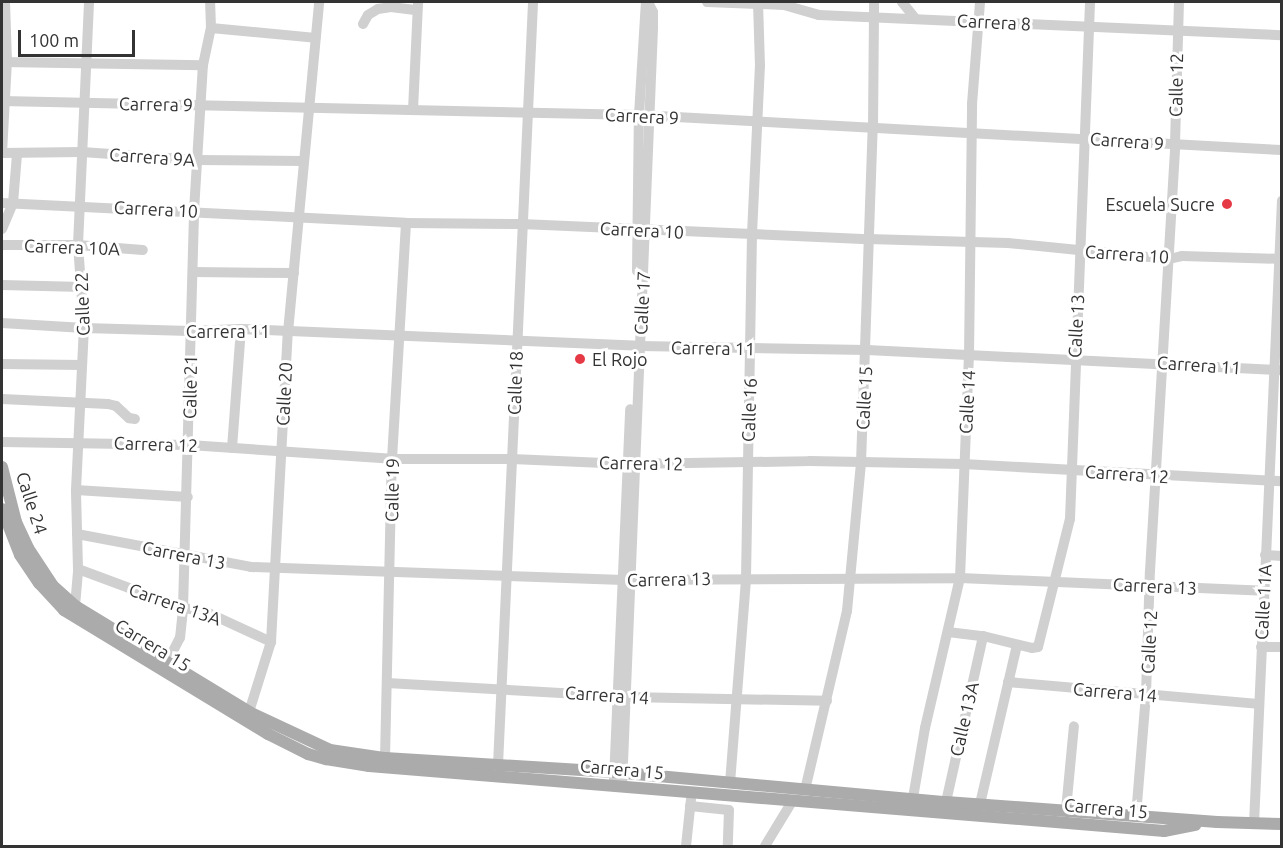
<!DOCTYPE html>
<html>
<head>
<meta charset="utf-8">
<style>
	body { margin:0 }
	#map { position:relative; width:1283px; height:848px; overflow:hidden; background:#fff; font-family:Ubuntu,sans-serif }
	div>[style] { position:absolute }
	.minor>* { height:10px; margin:-5px; padding:0 5px; transform-origin:5px; border-radius:5px; background:#d0d0d0 }
	.major>* { height:12px; margin:-6px; padding:0 6px; transform-origin:6px; border-radius:6px; background:#ababab }
	.dots>* { width:16px; height:16px; translate:-50% -50%; box-sizing:border-box; border:3px solid #fff; border-radius:50% }
	span { translate:-50% -50%; white-space:nowrap; text-align:center; line-height:1.15; -webkit-text-stroke:6px #fff; paint-order:stroke }
	.street-label { font-size:18px; color:#333 }
	.poi-label { font-size:18px; color:#333 }
	.right { translate:-100% -50%; text-align:right }
	.left { translate:0 -50%; text-align:left }
	.frame { position:absolute; inset:0; border:3px solid #333; pointer-events:none }
	.scale { position:absolute; left:18px; top:30px; width:117px; height:27px; box-sizing:border-box; border:3px solid #333; border-top:0; padding-left:8px; font-size:18px; line-height:21px; white-space:nowrap; color:#333; -webkit-text-stroke:4px #fff; paint-order:stroke }
</style>
</head>
<body>
<div id="map">
	<div class="minor">
		<i style="left:707px;top:2px;width:77px;rotate:2.2deg"></i>
		<i style="left:784px;top:5px;width:36px;rotate:16deg"></i>
		<i style="left:819px;top:15px;width:463px;rotate:2.5deg"></i>
		<i style="left:902px;top:2px;width:21px;rotate:51deg"></i>
		<i style="left:363px;top:24px;width:10px;rotate:-61deg"></i>
		<i style="left:368px;top:15px;width:12px;rotate:-31deg"></i>
		<i style="left:378px;top:9px;width:13px;rotate:-9deg"></i>
		<i style="left:391px;top:7px;width:26px;rotate:7deg"></i>
		<i style="left:211px;top:28px;width:105px;rotate:5.4deg"></i>
		<i style="left:2px;top:62px;width:201px;rotate:0.9deg"></i>
		<i style="left:2px;top:101px;width:637px;rotate:1.26deg"></i>
		<i style="left:639px;top:115px;width:644px;rotate:3.12deg"></i>
		<i style="left:413px;top:110px;width:108px;rotate:-87.3deg"></i>
		<i style="left:2px;top:153px;width:80px;rotate:-0.7deg"></i>
		<i style="left:82px;top:152px;width:115px;rotate:4deg"></i>
		<i style="left:197px;top:160px;width:106px;rotate:0.5deg"></i>
		<i style="left:2px;top:153px;width:91px;rotate:-86.9deg"></i>
		<i style="left:7px;top:62px;width:60px;rotate:-91.9deg"></i>
		<i style="left:2px;top:203px;width:404px;rotate:2.8deg"></i>
		<i style="left:406px;top:223px;width:115px;rotate:0.5deg"></i>
		<i style="left:521px;top:224px;width:347px;rotate:2.5deg"></i>
		<i style="left:868px;top:239px;width:140px;rotate:1.6deg"></i>
		<i style="left:1008px;top:243px;width:162px;rotate:5.7deg"></i>
		<i style="left:1169px;top:259px;width:13px;rotate:-13deg"></i>
		<i style="left:1182px;top:256px;width:100px;rotate:1.7deg"></i>
		<i style="left:2px;top:229px;width:28px;rotate:-67deg"></i>
		<i style="left:13px;top:203px;width:49px;rotate:-85.3deg"></i>
		<i style="left:2px;top:245px;width:76px"></i>
		<i style="left:78px;top:245px;width:65px;rotate:4.4deg"></i>
		<i style="left:637px;top:271px;width:156px;rotate:-89.3deg"></i>
		<i style="left:639px;top:115px;width:113px;rotate:-86.5deg"></i>
		<i style="left:193px;top:272px;width:101px;rotate:0.6deg"></i>
		<i style="left:2px;top:285px;width:81px;rotate:1.4deg"></i>
		<i style="left:2px;top:323px;width:82px;rotate:3.5deg"></i>
		<i style="left:84px;top:328px;width:106px;rotate:1.6deg"></i>
		<i style="left:190px;top:331px;width:51px;rotate:-2.2deg"></i>
		<i style="left:241px;top:329px;width:399px;rotate:2.4deg"></i>
		<i style="left:640px;top:346px;width:227px;rotate:1deg"></i>
		<i style="left:867px;top:350px;width:415px;rotate:2.8deg"></i>
		<i style="left:2px;top:364px;width:80px;rotate:0.7deg"></i>
		<i style="left:2px;top:399px;width:106px;rotate:2.7deg"></i>
		<i style="left:108px;top:404px;width:8px;rotate:14deg"></i>
		<i style="left:116px;top:406px;width:18px;rotate:43deg"></i>
		<i style="left:129px;top:418px;width:6px;rotate:9deg"></i>
		<i style="left:2px;top:442px;width:187px;rotate:0.9deg"></i>
		<i style="left:189px;top:445px;width:203px;rotate:3.9deg"></i>
		<i style="left:392px;top:459px;width:120px"></i>
		<i style="left:512px;top:459px;width:115px;rotate:2.5deg"></i>
		<i style="left:627px;top:464px;width:183px;rotate:-0.9deg"></i>
		<i style="left:810px;top:461px;width:153px;rotate:1.1deg"></i>
		<i style="left:963px;top:464px;width:319px;rotate:3.1deg"></i>
		<i style="left:232px;top:448px;width:119px;rotate:-85.7deg"></i>
		<i style="left:76px;top:490px;width:112px;rotate:3.6deg"></i>
		<i style="left:77px;top:534px;width:177px;rotate:10.7deg"></i>
		<i style="left:251px;top:567px;width:373px;rotate:2deg"></i>
		<i style="left:624px;top:580px;width:336px;rotate:-0.3deg"></i>
		<i style="left:960px;top:578px;width:304px;rotate:2.4deg"></i>
		<i style="left:1265px;top:555px;width:17px;rotate:3deg"></i>
		<i style="left:78px;top:569px;width:112px;rotate:20.4deg"></i>
		<i style="left:183px;top:608px;width:21px;rotate:8deg"></i>
		<i style="left:204px;top:611px;width:74px;rotate:24.8deg"></i>
		<i style="left:75px;top:606px;width:37px;rotate:-85deg"></i>
		<i style="left:78px;top:569px;width:79px;rotate:-91.5deg"></i>
		<i style="left:76px;top:490px;width:162px;rotate:-87.2deg"></i>
		<i style="left:84px;top:328px;width:83px;rotate:-94.1deg"></i>
		<i style="left:78px;top:245px;width:243px;rotate:-87.4deg"></i>
		<i style="left:948px;top:632px;width:35px;rotate:7deg"></i>
		<i style="left:983px;top:636px;width:50px;rotate:13.8deg"></i>
		<i style="left:1032px;top:648px;width:6px;rotate:-9deg"></i>
		<i style="left:1038px;top:647px;width:132px;rotate:-76deg"></i>
		<i style="left:1070px;top:519px;width:517px;rotate:-87.78deg"></i>
		<i style="left:1261px;top:647px;width:21px"></i>
		<i style="left:167px;top:663px;width:28px;rotate:-63deg"></i>
		<i style="left:180px;top:638px;width:30px;rotate:-84deg"></i>
		<i style="left:183px;top:608px;width:397px;rotate:-88.4deg"></i>
		<i style="left:194px;top:211px;width:146px;rotate:-86.5deg"></i>
		<i style="left:203px;top:65px;width:38px;rotate:-78deg"></i>
		<i style="left:211px;top:28px;width:26px;rotate:-92deg"></i>
		<i style="left:1008px;top:682px;width:251px;rotate:5deg"></i>
		<i style="left:387px;top:683px;width:240px;rotate:3.3deg"></i>
		<i style="left:627px;top:697px;width:200px;rotate:1.1deg"></i>
		<i style="left:249px;top:712px;width:73px;rotate:-72.6deg"></i>
		<i style="left:271px;top:642px;width:310px;rotate:-86.9deg"></i>
		<i style="left:288px;top:332px;width:331px;rotate:-84.6deg"></i>
		<i style="left:385px;top:758px;width:299px;rotate:-88.7deg"></i>
		<i style="left:392px;top:459px;width:236px;rotate:-86.6deg"></i>
		<i style="left:498px;top:765px;width:764px;rotate:-87.37deg"></i>
		<i style="left:614px;top:780px;width:371px;rotate:-87.5deg"></i>
		<i style="left:730px;top:783px;width:206px;rotate:-85.5deg"></i>
		<i style="left:746px;top:578px;width:344px;rotate:-89deg"></i>
		<i style="left:752px;top:234px;width:168px;rotate:-87.3deg"></i>
		<i style="left:760px;top:66px;width:64px;rotate:-91.8deg"></i>
		<i style="left:622px;top:787px;width:761px;rotate:-87.66deg"></i>
		<i style="left:653px;top:27px;width:15px;rotate:-90deg"></i>
		<i style="left:653px;top:12px;width:11px;rotate:-117deg"></i>
		<i style="left:805px;top:790px;width:184px;rotate:-76.8deg"></i>
		<i style="left:847px;top:611px;width:149px;rotate:-84.6deg"></i>
		<i style="left:861px;top:463px;width:336px;rotate:-88deg"></i>
		<i style="left:873px;top:127px;width:125px;rotate:-89.5deg"></i>
		<i style="left:913px;top:798px;width:71px;rotate:-80.3deg"></i>
		<i style="left:925px;top:728px;width:154px;rotate:-76.9deg"></i>
		<i style="left:960px;top:578px;width:222px;rotate:-87.7deg"></i>
		<i style="left:969px;top:356px;width:252px;rotate:-89.3deg"></i>
		<i style="left:972px;top:104px;width:102px;rotate:-85.5deg"></i>
		<i style="left:946px;top:802px;width:170px;rotate:-77.4deg"></i>
		<i style="left:980px;top:804px;width:163px;rotate:-76.9deg"></i>
		<i style="left:690px;top:806px;width:39px;rotate:6deg"></i>
		<i style="left:729px;top:810px;width:36px;rotate:92deg"></i>
		<i style="left:1066px;top:810px;width:84px;rotate:-84.6deg"></i>
		<i style="left:1136px;top:816px;width:121px;rotate:-85.3deg"></i>
		<i style="left:1146px;top:695px;width:124px;rotate:-88.2deg"></i>
		<i style="left:1150px;top:571px;width:428px;rotate:-86.6deg"></i>
		<i style="left:1175px;top:144px;width:142px;rotate:-88.4deg"></i>
		<i style="left:1254px;top:824px;width:624px;rotate:-87.43deg"></i>
		<i style="left:686px;top:846px;width:47px;rotate:-83.9deg"></i>
		<i style="left:765px;top:846px;width:54px;rotate:-58.7deg"></i>
	</div>
	<div class="major">
		<i style="left:2px;top:467px;width:57px;rotate:75.7deg"></i>
		<i style="left:16px;top:522px;width:29px;rotate:65deg"></i>
		<i style="left:28px;top:548px;width:45px;rotate:56.7deg"></i>
		<i style="left:53px;top:586px;width:30px;rotate:42deg"></i>
		<i style="left:75px;top:606px;width:204px;rotate:31.3deg"></i>
		<i style="left:249px;top:712px;width:89px;rotate:25.1deg"></i>
		<i style="left:330px;top:750px;width:56px;rotate:8.3deg"></i>
		<i style="left:385px;top:758px;width:229px;rotate:3.5deg"></i>
		<i style="left:614px;top:772px;width:333px;rotate:5.2deg"></i>
		<i style="left:946px;top:802px;width:272px;rotate:4.2deg"></i>
		<i style="left:1217px;top:822px;width:65px;rotate:1.8deg"></i>
		<i style="left:2px;top:509px;width:49px;rotate:68.6deg"></i>
		<i style="left:20px;top:555px;width:34px;rotate:56deg"></i>
		<i style="left:39px;top:583px;width:37px;rotate:47deg"></i>
		<i style="left:64px;top:610px;width:239px;rotate:31.3deg"></i>
		<i style="left:268px;top:734px;width:45px;rotate:26.6deg"></i>
		<i style="left:308px;top:754px;width:19px;rotate:16deg"></i>
		<i style="left:326px;top:759px;width:44px;rotate:9.2deg"></i>
		<i style="left:369px;top:766px;width:798px;rotate:4.67deg"></i>
		<i style="left:1164px;top:831px;width:32px;rotate:-11deg"></i>
	</div>
	<div class="dots">
		<i style="left:1227px;top:204px;background:#e63946"></i>
		<i style="left:580px;top:359px;background:#e63946"></i>
	</div>
	<div class="street-label">
		<span style="left:994px;top:22px;rotate:3deg">Carrera 8</span>
		<span style="left:1176px;top:85px;rotate:-89deg">Calle 12</span>
		<span style="left:156px;top:104px;rotate:1deg">Carrera 9</span>
		<span style="left:642px;top:116px;rotate:3deg">Carrera 9</span>
		<span style="left:1127px;top:141px;rotate:4deg">Carrera 9</span>
		<span style="left:152px;top:157px;rotate:4deg">Carrera 9A</span>
		<span style="left:156px;top:209px;rotate:3deg">Carrera 10</span>
		<span style="left:642px;top:230px;rotate:3deg">Carrera 10</span>
		<span style="left:72px;top:247px;rotate:2deg">Carrera 10A</span>
		<span style="left:1127px;top:254px;rotate:4deg">Carrera 10</span>
		<span style="left:642px;top:303px;rotate:-87deg">Calle 17</span>
		<span style="left:82px;top:304px;rotate:-92deg">Calle 22</span>
		<span style="left:1076px;top:326px;rotate:-87deg">Calle 13</span>
		<span style="left:228px;top:331px">Carrera 11</span>
		<span style="left:713px;top:348px;rotate:1deg">Carrera 11</span>
		<span style="left:1199px;top:365px;rotate:4deg">Carrera 11</span>
		<span style="left:515px;top:383px;rotate:-88deg">Calle 18</span>
		<span style="left:190px;top:387px;rotate:-89deg">Calle 21</span>
		<span style="left:284px;top:394px;rotate:-87deg">Calle 20</span>
		<span style="left:864px;top:398px;rotate:-87deg">Calle 15</span>
		<span style="left:967px;top:402px;rotate:-87deg">Calle 14</span>
		<span style="left:749px;top:410px;rotate:-88deg">Calle 16</span>
		<span style="left:156px;top:444px;rotate:2deg">Carrera 12</span>
		<span style="left:641px;top:463px;rotate:1deg">Carrera 12</span>
		<span style="left:1127px;top:474px;rotate:4deg">Carrera 12</span>
		<span style="left:392px;top:490px;rotate:-89deg">Calle 19</span>
		<span style="left:32px;top:503px;rotate:72deg">Calle 24</span>
		<span style="left:184px;top:555px;rotate:11deg">Carrera 13</span>
		<span style="left:669px;top:579px;rotate:-1deg">Carrera 13</span>
		<span style="left:1155px;top:586px;rotate:3deg">Carrera 13</span>
		<span style="left:1263px;top:602px;rotate:-87deg">Calle 11A</span>
		<span style="left:175px;top:604px;rotate:19deg">Carrera 13A</span>
		<span style="left:1149px;top:642px;rotate:-87deg">Calle 12</span>
		<span style="left:153px;top:645px;rotate:31deg">Carrera 15</span>
		<span style="left:1115px;top:692px;rotate:5deg">Carrera 14</span>
		<span style="left:607px;top:695px;rotate:4deg">Carrera 14</span>
		<span style="left:964px;top:719px;rotate:-77deg">Calle 13A</span>
		<span style="left:622px;top:769px;rotate:5deg">Carrera 15</span>
		<span style="left:1106px;top:808px;rotate:5deg">Carrera 15</span>
	</div>
	<div class="poi-label">
		<span class="right" style="left:1215px;top:204px">Escuela Sucre</span>
		<span class="left" style="left:592px;top:359px">El Rojo</span>
	</div>
	<div class="frame"></div>
	<div class="scale">100 m</div>
</div>
</body>
</html>
